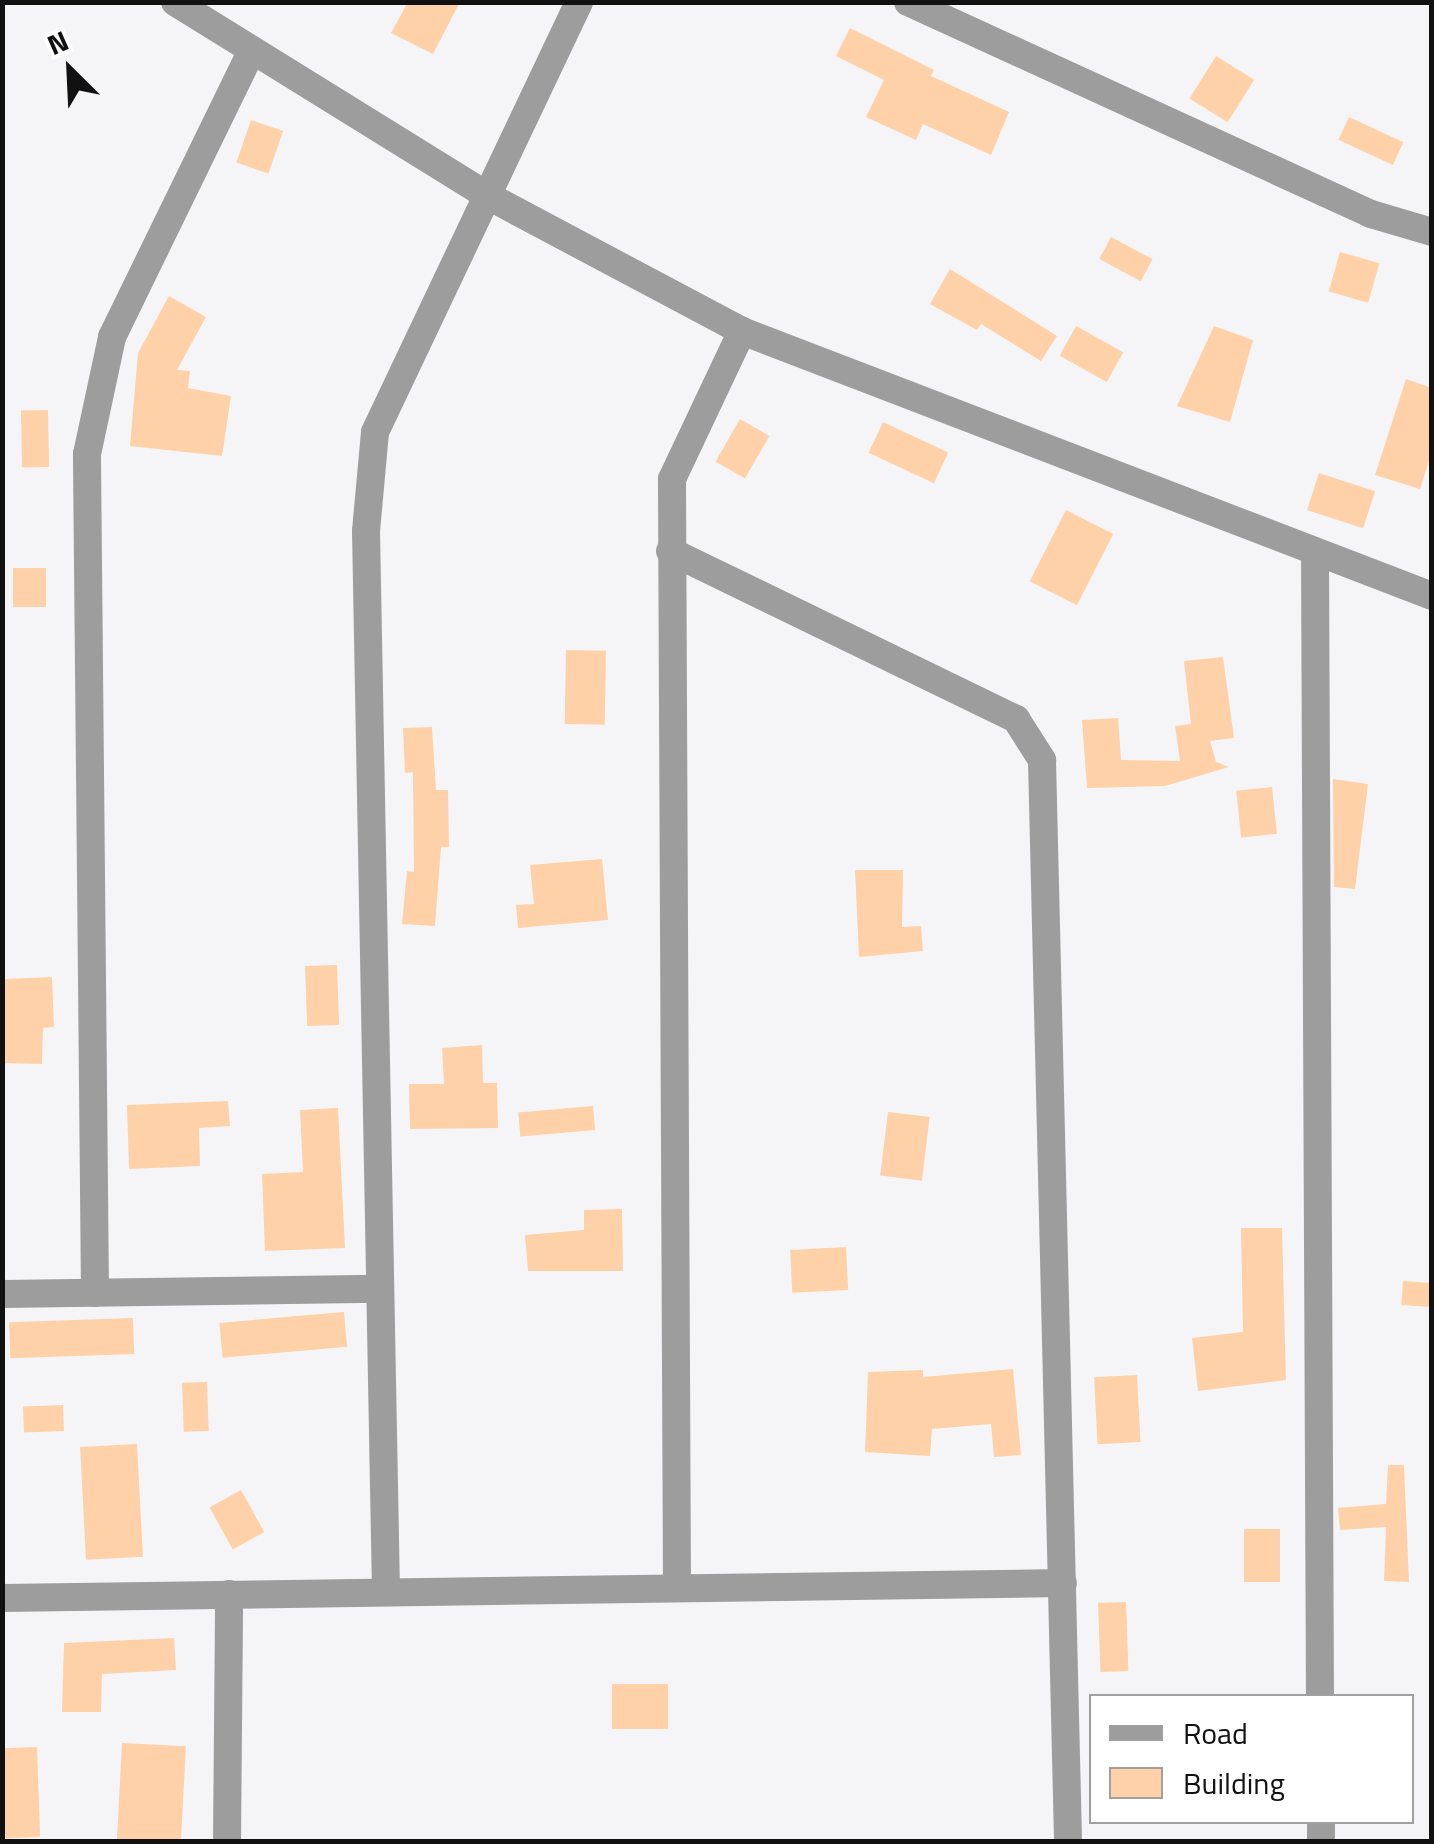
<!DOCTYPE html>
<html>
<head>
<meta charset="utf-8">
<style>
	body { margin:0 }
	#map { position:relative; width:1434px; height:1844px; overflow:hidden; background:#f5f5f7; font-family:"Titillium Web",sans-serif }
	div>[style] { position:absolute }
	.building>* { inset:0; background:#fed1a9; transform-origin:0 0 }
	.minor>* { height:28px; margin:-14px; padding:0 14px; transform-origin:14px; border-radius:14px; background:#9e9d9d }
	.tertiary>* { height:28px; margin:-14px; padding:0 14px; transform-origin:14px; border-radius:14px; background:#9e9d9d }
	span { translate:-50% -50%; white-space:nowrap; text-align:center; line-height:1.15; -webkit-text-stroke:9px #fff; paint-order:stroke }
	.frame { position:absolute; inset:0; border:5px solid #111112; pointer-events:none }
	.legend { position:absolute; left:1089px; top:1694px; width:325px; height:130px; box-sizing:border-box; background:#fff; border:2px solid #a0a0a0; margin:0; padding:12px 18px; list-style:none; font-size:30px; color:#111112 }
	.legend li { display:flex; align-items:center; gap:20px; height:50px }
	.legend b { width:50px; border:2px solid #a0a0a0 }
	.north { position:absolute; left:20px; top:20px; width:100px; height:100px; -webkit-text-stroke:8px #fff; paint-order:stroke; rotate:336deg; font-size:28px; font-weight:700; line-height:40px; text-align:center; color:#111112 }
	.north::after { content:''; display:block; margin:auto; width:35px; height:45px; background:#111112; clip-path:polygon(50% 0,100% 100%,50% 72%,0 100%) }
</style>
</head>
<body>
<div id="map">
	<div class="building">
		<i style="clip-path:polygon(408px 2px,460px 2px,433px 54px,391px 33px)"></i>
		<i style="clip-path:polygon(850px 28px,934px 70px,931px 76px,1009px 112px,991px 155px,923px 124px,916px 140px,866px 117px,884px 80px,836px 56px)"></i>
		<i style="left:1216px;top:56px;width:45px;height:50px;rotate:32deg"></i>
		<i style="left:1349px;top:117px;width:60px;height:25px;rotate:25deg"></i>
		<i style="left:251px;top:120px;width:34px;height:45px;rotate:19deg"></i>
		<i style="left:1111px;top:237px;width:47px;height:25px;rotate:28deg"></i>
		<i style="left:1340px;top:252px;width:41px;height:41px;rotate:16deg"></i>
		<i style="clip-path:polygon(950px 269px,1057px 336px,1041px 361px,981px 324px,977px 330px,930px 304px)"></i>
		<i style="clip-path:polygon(169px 296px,206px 317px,177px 370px,190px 371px,188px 388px,231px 396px,222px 456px,130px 446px,138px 353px)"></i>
		<i style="left:1076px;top:326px;width:54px;height:34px;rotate:29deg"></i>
		<i style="clip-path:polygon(1214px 326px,1253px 340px,1230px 422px,1177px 406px)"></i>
		<i style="clip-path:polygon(1406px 379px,1432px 388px,1432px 452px,1420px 489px,1375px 475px)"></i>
		<i style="left:48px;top:410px;width:57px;height:27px;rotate:89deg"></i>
		<i style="left:740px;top:419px;width:34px;height:49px;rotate:30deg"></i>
		<i style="left:883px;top:422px;width:72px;height:34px;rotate:25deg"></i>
		<i style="left:1319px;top:473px;width:59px;height:39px;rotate:18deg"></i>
		<i style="left:1066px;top:510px;width:53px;height:80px;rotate:27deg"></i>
		<i style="left:13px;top:568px;width:33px;height:39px"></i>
		<i style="left:566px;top:650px;width:40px;height:74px;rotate:1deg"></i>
		<i style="clip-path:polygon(1223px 657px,1234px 738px,1210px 741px,1216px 762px,1229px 767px,1165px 786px,1087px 788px,1082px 720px,1118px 718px,1121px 760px,1180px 761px,1175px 726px,1191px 724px,1184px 661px)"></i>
		<i style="clip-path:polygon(432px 727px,436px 790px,448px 790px,449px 847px,441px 847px,435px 926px,402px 924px,407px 871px,414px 872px,413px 772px,405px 773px,403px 728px)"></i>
		<i style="clip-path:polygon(1333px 779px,1368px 784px,1355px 889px,1334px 887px)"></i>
		<i style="left:1272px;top:787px;width:47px;height:36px;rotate:84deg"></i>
		<i style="clip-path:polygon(602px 859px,608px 920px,518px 928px,516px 905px,534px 904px,530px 865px)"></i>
		<i style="clip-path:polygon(855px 870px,903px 870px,902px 927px,921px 926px,923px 951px,859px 957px)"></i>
		<i style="left:337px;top:965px;width:60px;height:32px;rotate:88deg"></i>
		<i style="clip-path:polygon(52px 977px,54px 1027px,43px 1028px,42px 1064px,2px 1063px,5px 979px)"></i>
		<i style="clip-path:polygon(482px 1045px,483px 1083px,497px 1083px,498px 1128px,410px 1129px,409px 1084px,444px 1084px,442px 1048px)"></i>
		<i style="clip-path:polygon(228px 1101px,230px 1126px,199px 1128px,200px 1166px,129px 1169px,127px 1105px)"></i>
		<i style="left:593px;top:1106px;width:24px;height:75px;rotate:85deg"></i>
		<i style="clip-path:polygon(338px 1108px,345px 1248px,265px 1251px,262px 1174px,303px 1172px,300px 1110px)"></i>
		<i style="left:888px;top:1112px;width:42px;height:64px;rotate:7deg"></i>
		<i style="clip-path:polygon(622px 1209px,623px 1271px,528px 1271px,525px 1235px,584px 1230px,584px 1210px)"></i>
		<i style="clip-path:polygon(1241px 1228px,1282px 1228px,1286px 1380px,1198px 1391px,1192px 1338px,1243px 1332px)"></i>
		<i style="left:846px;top:1247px;width:43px;height:56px;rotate:87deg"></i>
		<i style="left:1403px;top:1281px;width:29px;height:24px;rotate:4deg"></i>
		<i style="left:344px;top:1312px;width:35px;height:125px;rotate:85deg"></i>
		<i style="left:133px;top:1318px;width:36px;height:124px;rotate:88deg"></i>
		<i style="clip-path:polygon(1013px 1369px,1021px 1455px,994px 1457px,991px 1424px,932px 1429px,930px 1456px,865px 1452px,868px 1372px,923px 1370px,923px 1377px)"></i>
		<i style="left:1137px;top:1375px;width:67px;height:43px;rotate:87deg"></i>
		<i style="left:207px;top:1382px;width:49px;height:25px;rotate:88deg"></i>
		<i style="left:63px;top:1405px;width:26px;height:40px;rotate:88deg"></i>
		<i style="left:137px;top:1444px;width:113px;height:57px;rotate:87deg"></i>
		<i style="clip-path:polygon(1388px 1465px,1404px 1465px,1409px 1582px,1384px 1581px,1386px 1527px,1340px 1530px,1338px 1508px,1386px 1504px)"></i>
		<i style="left:241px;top:1490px;width:48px;height:36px;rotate:61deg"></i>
		<i style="left:1280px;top:1529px;width:53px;height:36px;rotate:90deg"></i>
		<i style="left:1126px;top:1602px;width:69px;height:28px;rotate:88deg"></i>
		<i style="clip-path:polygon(174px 1638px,176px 1670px,102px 1674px,101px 1712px,62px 1712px,64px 1643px)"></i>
		<i style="left:612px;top:1684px;width:56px;height:45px"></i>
		<i style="left:122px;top:1743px;width:64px;height:99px;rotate:3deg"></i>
		<i style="left:37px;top:1747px;width:90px;height:35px;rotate:88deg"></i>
	</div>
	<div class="minor">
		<i style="left:908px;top:2px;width:509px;rotate:24.6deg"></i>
		<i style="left:1371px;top:214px;width:64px;rotate:16.4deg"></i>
		<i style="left:670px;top:551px;width:385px;rotate:25.9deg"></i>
		<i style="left:1016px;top:719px;width:49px;rotate:57.6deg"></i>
		<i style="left:1042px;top:760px;width:1082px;rotate:88.62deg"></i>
		<i style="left:95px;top:1293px;width:839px;rotate:-90.55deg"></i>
		<i style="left:87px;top:454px;width:120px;rotate:-77.9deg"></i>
		<i style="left:112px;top:337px;width:319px;rotate:-64deg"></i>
		<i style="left:2px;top:1294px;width:378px;rotate:-0.8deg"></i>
		<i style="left:677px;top:1588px;width:1109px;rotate:-90.26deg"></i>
		<i style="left:672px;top:479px;width:164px;rotate:-64.7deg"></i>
		<i style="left:386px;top:1592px;width:1061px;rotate:-91.08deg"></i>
		<i style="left:366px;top:531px;width:99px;rotate:-84.8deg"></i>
		<i style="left:375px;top:432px;width:476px;rotate:-64.6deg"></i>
		<i style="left:2px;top:1598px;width:1061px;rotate:-0.81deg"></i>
		<i style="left:227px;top:1842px;width:248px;rotate:-89.5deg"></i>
	</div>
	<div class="tertiary">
		<i style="left:175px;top:2px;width:368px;rotate:31.8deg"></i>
		<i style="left:488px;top:196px;width:288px;rotate:28deg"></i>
		<i style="left:742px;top:331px;width:739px;rotate:21.01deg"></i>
		<i style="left:1315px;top:555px;width:1141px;rotate:89.75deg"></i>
		<i style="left:1321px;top:1822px;width:20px;rotate:90deg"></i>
	</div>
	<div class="frame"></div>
	<ul class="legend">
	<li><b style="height:12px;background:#9e9d9d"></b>Road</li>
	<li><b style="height:28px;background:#fed1a9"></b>Building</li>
	</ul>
	<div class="north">N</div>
</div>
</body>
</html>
